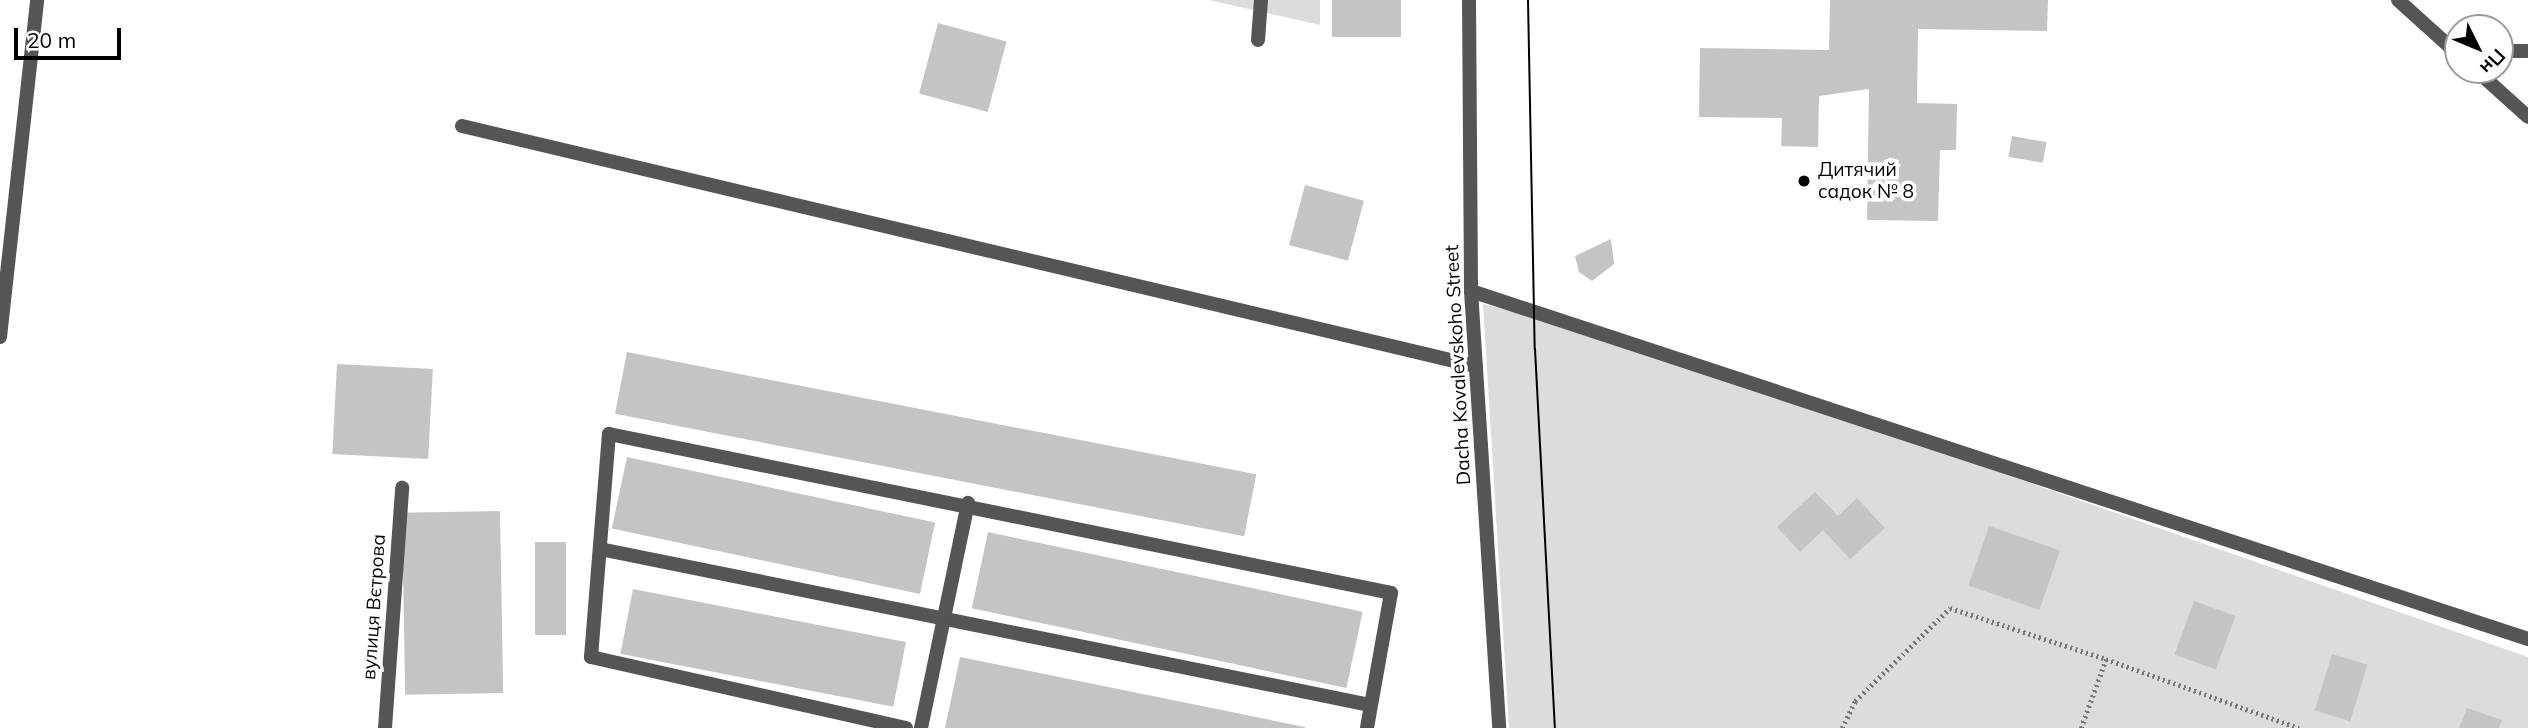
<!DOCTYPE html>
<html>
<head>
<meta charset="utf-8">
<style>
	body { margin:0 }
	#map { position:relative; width:2528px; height:728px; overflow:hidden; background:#fff; font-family:Mulish,sans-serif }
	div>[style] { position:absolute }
	.green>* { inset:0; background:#dcdcdc }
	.building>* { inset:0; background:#c4c4c4; transform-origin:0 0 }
	.path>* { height:4.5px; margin-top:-2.25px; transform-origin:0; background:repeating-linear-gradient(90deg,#777 0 2px,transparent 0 5.5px) }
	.service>* { height:14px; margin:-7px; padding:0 7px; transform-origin:7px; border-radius:7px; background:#555 }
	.minor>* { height:14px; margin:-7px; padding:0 7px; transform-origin:7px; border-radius:7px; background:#555 }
	.tertiary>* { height:14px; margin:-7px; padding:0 7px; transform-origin:7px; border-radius:7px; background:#555 }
	.tram>* { height:2px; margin:-1px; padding:0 1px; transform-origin:1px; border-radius:1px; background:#000 }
	.dots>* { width:19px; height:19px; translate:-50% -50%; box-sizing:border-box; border:4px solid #fff; border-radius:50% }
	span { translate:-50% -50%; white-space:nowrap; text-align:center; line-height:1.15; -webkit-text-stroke:7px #fff; paint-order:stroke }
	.poi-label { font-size:19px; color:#000 }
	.left { translate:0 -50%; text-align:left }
	.street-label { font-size:19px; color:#000 }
	.north { position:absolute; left:2444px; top:14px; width:70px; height:70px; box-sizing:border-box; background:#fff; border:2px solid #999; border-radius:50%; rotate:133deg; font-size:19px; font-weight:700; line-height:28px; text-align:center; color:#000 }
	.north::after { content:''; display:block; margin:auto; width:24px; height:32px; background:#000; clip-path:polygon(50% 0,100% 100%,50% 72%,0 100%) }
	.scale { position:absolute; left:14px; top:28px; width:107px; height:32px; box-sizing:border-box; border:4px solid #000; border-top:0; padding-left:9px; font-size:21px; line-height:24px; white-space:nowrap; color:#000; -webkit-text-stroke:5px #fff; paint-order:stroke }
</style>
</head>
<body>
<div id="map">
	<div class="green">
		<i style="clip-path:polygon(1209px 0,1320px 0,1320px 25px)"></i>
		<i style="clip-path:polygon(1483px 304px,1615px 338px,2528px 657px,2528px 728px,1509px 728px)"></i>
	</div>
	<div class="building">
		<i style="left:1332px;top:0;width:69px;height:37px"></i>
		<i style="clip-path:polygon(1830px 0,2048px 0,2047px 31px,1918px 29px,1917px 103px,1957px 104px,1956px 150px,1940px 150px,1938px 221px,1867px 220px,1869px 89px,1819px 96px,1818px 147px,1781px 146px,1782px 118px,1699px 117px,1700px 48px,1829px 50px)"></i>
		<i style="left:938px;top:23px;width:71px;height:73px;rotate:15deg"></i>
		<i style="left:2012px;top:136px;width:35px;height:21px;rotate:10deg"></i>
		<i style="left:1305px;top:185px;width:61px;height:62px;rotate:15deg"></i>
		<i style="clip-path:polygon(1611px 239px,1614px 264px,1592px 281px,1579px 272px,1575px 256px)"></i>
		<i style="left:627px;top:352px;width:641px;height:63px;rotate:11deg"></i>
		<i style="left:337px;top:364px;width:96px;height:90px;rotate:3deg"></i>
		<i style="left:627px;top:457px;width:315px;height:73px;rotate:12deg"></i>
		<i style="clip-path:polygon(1815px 492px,1838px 516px,1857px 498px,1885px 528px,1850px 559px,1823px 530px,1800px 552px,1777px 527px)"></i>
		<i style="left:500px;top:511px;width:182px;height:98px;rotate:89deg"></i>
		<i style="left:1989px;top:526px;width:75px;height:63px;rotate:19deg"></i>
		<i style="left:988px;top:532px;width:383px;height:78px;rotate:12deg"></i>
		<i style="left:535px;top:542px;width:31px;height:93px"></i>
		<i style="left:633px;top:589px;width:278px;height:66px;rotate:11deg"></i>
		<i style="left:2194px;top:601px;width:44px;height:57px;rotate:20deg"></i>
		<i style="left:2332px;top:654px;width:37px;height:59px;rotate:17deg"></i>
		<i style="clip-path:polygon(960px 657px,1305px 727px,1305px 728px,945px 728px)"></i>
		<i style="clip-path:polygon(2467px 708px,2502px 720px,2499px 728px,2459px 728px)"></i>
	</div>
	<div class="path">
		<i style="left:1842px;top:728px;width:30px;rotate:-64deg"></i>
		<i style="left:1855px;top:701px;width:133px;rotate:-44.4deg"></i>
		<i style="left:1950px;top:608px;width:164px;rotate:18.1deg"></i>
		<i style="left:2081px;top:728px;width:73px;rotate:-70.1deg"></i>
		<i style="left:2106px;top:659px;width:205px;rotate:19.7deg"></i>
	</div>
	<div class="service">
		<i style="left:1258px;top:40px;width:40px;rotate:-85.7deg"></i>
		<i style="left:1471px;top:291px;width:1113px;rotate:18.22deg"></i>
		<i style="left:600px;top:549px;width:786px;rotate:11.45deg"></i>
		<i style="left:906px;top:728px;width:323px;rotate:-167.3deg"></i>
		<i style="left:591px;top:657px;width:224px;rotate:-85.4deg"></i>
		<i style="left:609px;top:434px;width:798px;rotate:11.49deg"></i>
		<i style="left:1391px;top:593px;width:137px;rotate:100.1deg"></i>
		<i style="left:921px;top:728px;width:230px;rotate:-78.2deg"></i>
	</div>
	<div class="minor">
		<i style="left:2398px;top:0;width:81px;rotate:42deg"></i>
		<i style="left:2500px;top:51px;width:28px"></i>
		<i style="left:2476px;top:70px;width:70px;rotate:42.1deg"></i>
		<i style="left:462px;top:126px;width:1042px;rotate:13.32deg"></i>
		<i style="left:0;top:337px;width:339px;rotate:-83.7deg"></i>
		<i style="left:385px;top:728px;width:241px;rotate:-85.9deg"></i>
	</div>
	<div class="tertiary">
		<i style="left:1469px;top:0;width:291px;rotate:89.6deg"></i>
		<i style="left:1471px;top:291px;width:438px;rotate:86.3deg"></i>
	</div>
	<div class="tram">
		<i style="left:1528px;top:0;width:349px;rotate:88.9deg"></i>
		<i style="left:1535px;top:349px;width:380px;rotate:87deg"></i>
	</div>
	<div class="dots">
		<i style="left:1804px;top:181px;background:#000"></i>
	</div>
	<div class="poi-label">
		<span class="left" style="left:1818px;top:181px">Дитячий<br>садок № 8</span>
	</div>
	<div class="street-label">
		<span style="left:1458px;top:365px;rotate:-93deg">Dacha Kovalevskoho Street</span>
		<span style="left:374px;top:607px;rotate:-86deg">вулиця Вєтрова</span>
	</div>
	<div class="north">Пн</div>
	<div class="scale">20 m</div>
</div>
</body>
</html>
